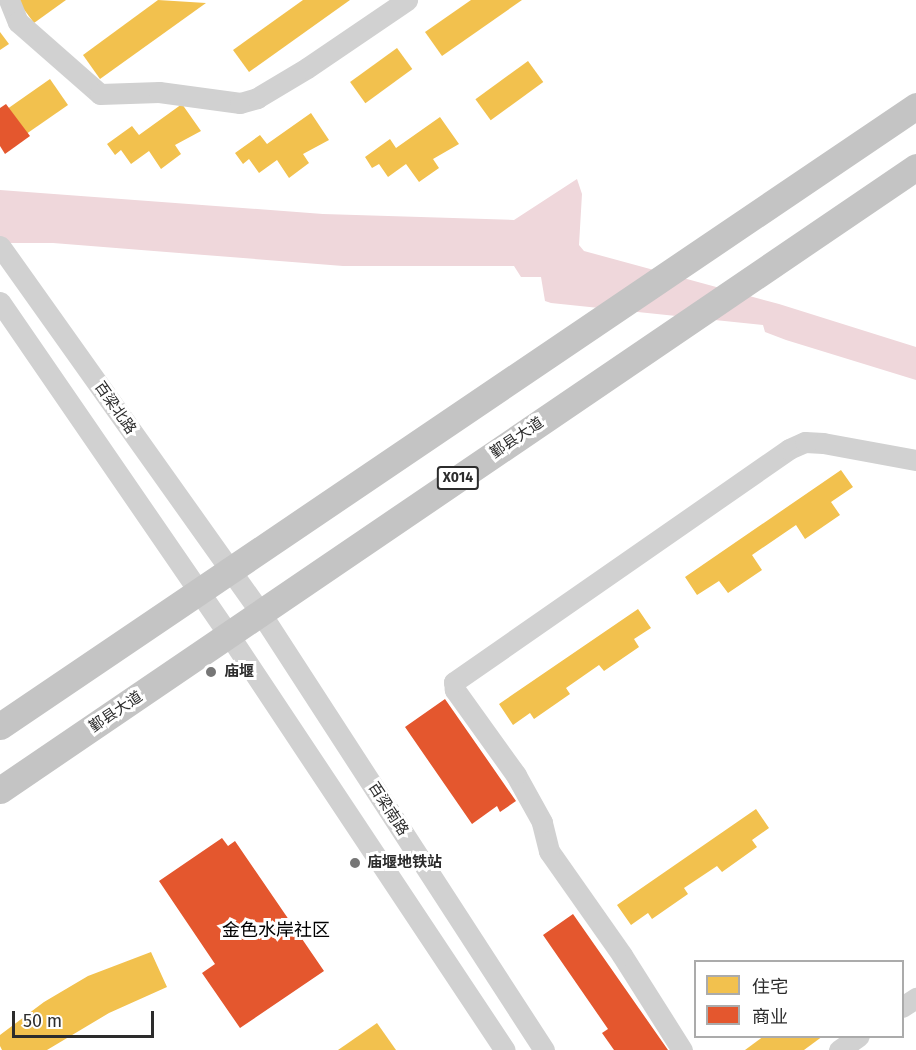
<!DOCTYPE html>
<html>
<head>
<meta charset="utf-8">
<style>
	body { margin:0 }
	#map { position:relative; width:916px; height:1050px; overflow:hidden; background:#fff; font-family:"Fira Sans","Noto Sans SC",sans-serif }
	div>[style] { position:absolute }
	.water>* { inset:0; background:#efd7db }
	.homes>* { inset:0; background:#f2c14e; transform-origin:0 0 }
	.shops>* { inset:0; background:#e4572e }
	.minor>* { height:21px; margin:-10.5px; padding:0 10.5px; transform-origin:10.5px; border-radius:10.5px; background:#d1d1d1 }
	.major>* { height:27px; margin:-13.5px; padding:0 13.5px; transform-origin:13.5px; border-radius:13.5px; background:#c4c4c4 }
	.dots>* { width:16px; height:16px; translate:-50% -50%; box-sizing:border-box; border:3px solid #fff; border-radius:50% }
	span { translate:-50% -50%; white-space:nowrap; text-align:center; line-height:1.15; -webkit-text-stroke:6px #fff; paint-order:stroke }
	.shield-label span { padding:2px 4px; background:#fff; border:2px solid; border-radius:4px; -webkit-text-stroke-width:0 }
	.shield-label { font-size:14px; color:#2c2c2c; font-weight:700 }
	.street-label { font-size:15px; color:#2c2c2c }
	.poi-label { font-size:15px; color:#2c2c2c; font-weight:700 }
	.left { translate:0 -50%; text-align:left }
	.quarter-label { font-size:18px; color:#000 }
	.legend { position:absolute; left:694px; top:960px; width:210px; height:78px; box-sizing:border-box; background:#fff; border:2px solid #ababab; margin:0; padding:8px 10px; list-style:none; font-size:18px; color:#2c2c2c }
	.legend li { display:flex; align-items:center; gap:12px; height:30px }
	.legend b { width:30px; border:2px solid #ababab }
	.scale { position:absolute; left:12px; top:1011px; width:142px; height:27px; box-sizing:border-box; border:3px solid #2c2c2c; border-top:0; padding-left:8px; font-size:18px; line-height:21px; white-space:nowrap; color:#2c2c2c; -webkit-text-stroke:4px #fff; paint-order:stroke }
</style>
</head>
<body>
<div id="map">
	<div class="water">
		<i style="clip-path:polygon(577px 179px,582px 194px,579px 245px,584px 251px,779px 304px,916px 347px,916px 380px,786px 340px,765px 332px,763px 325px,551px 303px,545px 301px,541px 277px,521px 277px,514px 266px,343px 266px,53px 243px,0 243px,0 190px,323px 214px,514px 220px)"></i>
	</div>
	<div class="homes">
		<i style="clip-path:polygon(17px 0,66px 0,34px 23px)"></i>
		<i style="clip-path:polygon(158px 0,206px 3px,100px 79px,83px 55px)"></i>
		<i style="clip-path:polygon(303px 0,350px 0,249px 72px,233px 50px)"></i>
		<i style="clip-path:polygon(471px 0,522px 0,442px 56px,425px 32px)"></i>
		<i style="clip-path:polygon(0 32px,9px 44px,0 50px)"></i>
		<i style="left:397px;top:48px;width:26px;height:58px;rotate:54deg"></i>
		<i style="left:528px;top:61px;width:26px;height:65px;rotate:54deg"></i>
		<i style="clip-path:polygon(50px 79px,68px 105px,6px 148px,0 140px,0 114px)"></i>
		<i style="clip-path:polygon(182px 104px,201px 131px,175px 145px,181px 154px,161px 169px,149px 151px,131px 164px,121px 150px,115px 155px,107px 144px,132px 126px,139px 135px)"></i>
		<i style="clip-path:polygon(311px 113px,329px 140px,303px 154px,309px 163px,289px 178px,277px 160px,259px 173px,249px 159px,243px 164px,235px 153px,260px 135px,267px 144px)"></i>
		<i style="clip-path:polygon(440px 117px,459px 144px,433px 159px,439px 168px,419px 182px,406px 164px,388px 177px,379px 164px,372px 168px,365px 157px,390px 139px,396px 148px)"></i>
		<i style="clip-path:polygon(841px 470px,853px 487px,831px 502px,840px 515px,805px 539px,796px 525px,752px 555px,762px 570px,728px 593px,719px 581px,697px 595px,685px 577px)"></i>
		<i style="clip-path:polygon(638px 609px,651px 628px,634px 639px,639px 647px,604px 671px,599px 665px,566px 688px,570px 694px,534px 719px,530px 713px,513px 725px,499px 704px)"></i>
		<i style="clip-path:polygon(756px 809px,769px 828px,752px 840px,757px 847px,722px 872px,717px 866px,684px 888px,688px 894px,652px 919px,648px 913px,631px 925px,617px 905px)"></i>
		<i style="clip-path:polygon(151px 952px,167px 987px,109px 1013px,47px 1050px,2px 1050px,0 1046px,0 1035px,44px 1002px,88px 976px)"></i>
		<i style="clip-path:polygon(377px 1023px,396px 1050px,338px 1050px)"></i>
		<i style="clip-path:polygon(764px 1036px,823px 1036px,804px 1050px,745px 1050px)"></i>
	</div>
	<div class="shops">
		<i style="clip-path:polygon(6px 104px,30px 136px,5px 154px,0 146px,0 108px)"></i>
		<i style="clip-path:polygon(445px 699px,516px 801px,500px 812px,497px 806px,472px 824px,405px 727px)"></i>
		<i style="clip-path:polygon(222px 838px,228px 846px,235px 841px,324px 971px,240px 1028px,202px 973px,215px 964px,159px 881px)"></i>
		<i style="clip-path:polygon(573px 914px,668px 1050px,614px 1050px,602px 1033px,608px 1029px,543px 935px)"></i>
	</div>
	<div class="minor">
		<i style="left:9px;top:0;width:24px;rotate:68deg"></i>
		<i style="left:18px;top:22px;width:109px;rotate:41.3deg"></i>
		<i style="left:100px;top:94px;width:59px;rotate:-1.9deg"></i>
		<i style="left:159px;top:92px;width:82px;rotate:7.7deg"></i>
		<i style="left:240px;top:103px;width:18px;rotate:-16deg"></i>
		<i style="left:257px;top:98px;width:58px;rotate:-31deg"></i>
		<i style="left:307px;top:68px;width:121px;rotate:-34.2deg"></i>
		<i style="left:0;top:246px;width:449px;rotate:54.6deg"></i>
		<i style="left:260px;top:612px;width:522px;rotate:57.04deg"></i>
		<i style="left:0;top:302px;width:404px;rotate:55.5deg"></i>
		<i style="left:229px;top:635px;width:498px;rotate:56.4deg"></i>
		<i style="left:902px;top:1007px;width:17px;rotate:-33deg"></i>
		<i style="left:682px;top:1050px;width:112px;rotate:-122.3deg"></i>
		<i style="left:622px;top:955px;width:127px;rotate:-125.1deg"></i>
		<i style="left:549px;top:851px;width:30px;rotate:-104deg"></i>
		<i style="left:542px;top:822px;width:54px;rotate:-119deg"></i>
		<i style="left:516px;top:775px;width:105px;rotate:-125.7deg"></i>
		<i style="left:455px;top:690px;width:8px;rotate:-97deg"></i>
		<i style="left:454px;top:682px;width:408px;rotate:-34.8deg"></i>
		<i style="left:789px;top:449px;width:17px;rotate:-24deg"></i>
		<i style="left:805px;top:442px;width:18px;rotate:3deg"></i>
		<i style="left:823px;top:443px;width:95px;rotate:10.4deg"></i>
		<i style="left:839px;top:1050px;width:24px;rotate:-35deg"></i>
	</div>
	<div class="major">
		<i style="left:0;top:726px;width:1106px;rotate:-34.09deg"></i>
		<i style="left:0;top:790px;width:1108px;rotate:-34.22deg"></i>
	</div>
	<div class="dots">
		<i style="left:211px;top:672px;background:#767676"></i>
		<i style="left:355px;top:863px;background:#767676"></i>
	</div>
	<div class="shield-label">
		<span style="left:458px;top:478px">X014</span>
	</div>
	<div class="street-label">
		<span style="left:115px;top:408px;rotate:55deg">百梁北路</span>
		<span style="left:517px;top:438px;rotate:-34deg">鄞县大道</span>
		<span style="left:116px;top:712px;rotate:-34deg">鄞县大道</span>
		<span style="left:388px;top:809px;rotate:57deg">百梁南路</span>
	</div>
	<div class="poi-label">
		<span class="left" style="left:224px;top:672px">庙堰</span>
		<span class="left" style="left:367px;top:863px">庙堰地铁站</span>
	</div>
	<div class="quarter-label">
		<span style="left:276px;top:930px">金色水岸社区</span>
	</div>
	<ul class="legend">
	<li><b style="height:16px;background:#f2c14e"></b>住宅</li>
	<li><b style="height:16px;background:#e4572e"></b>商业</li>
	</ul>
	<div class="scale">50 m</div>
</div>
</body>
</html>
